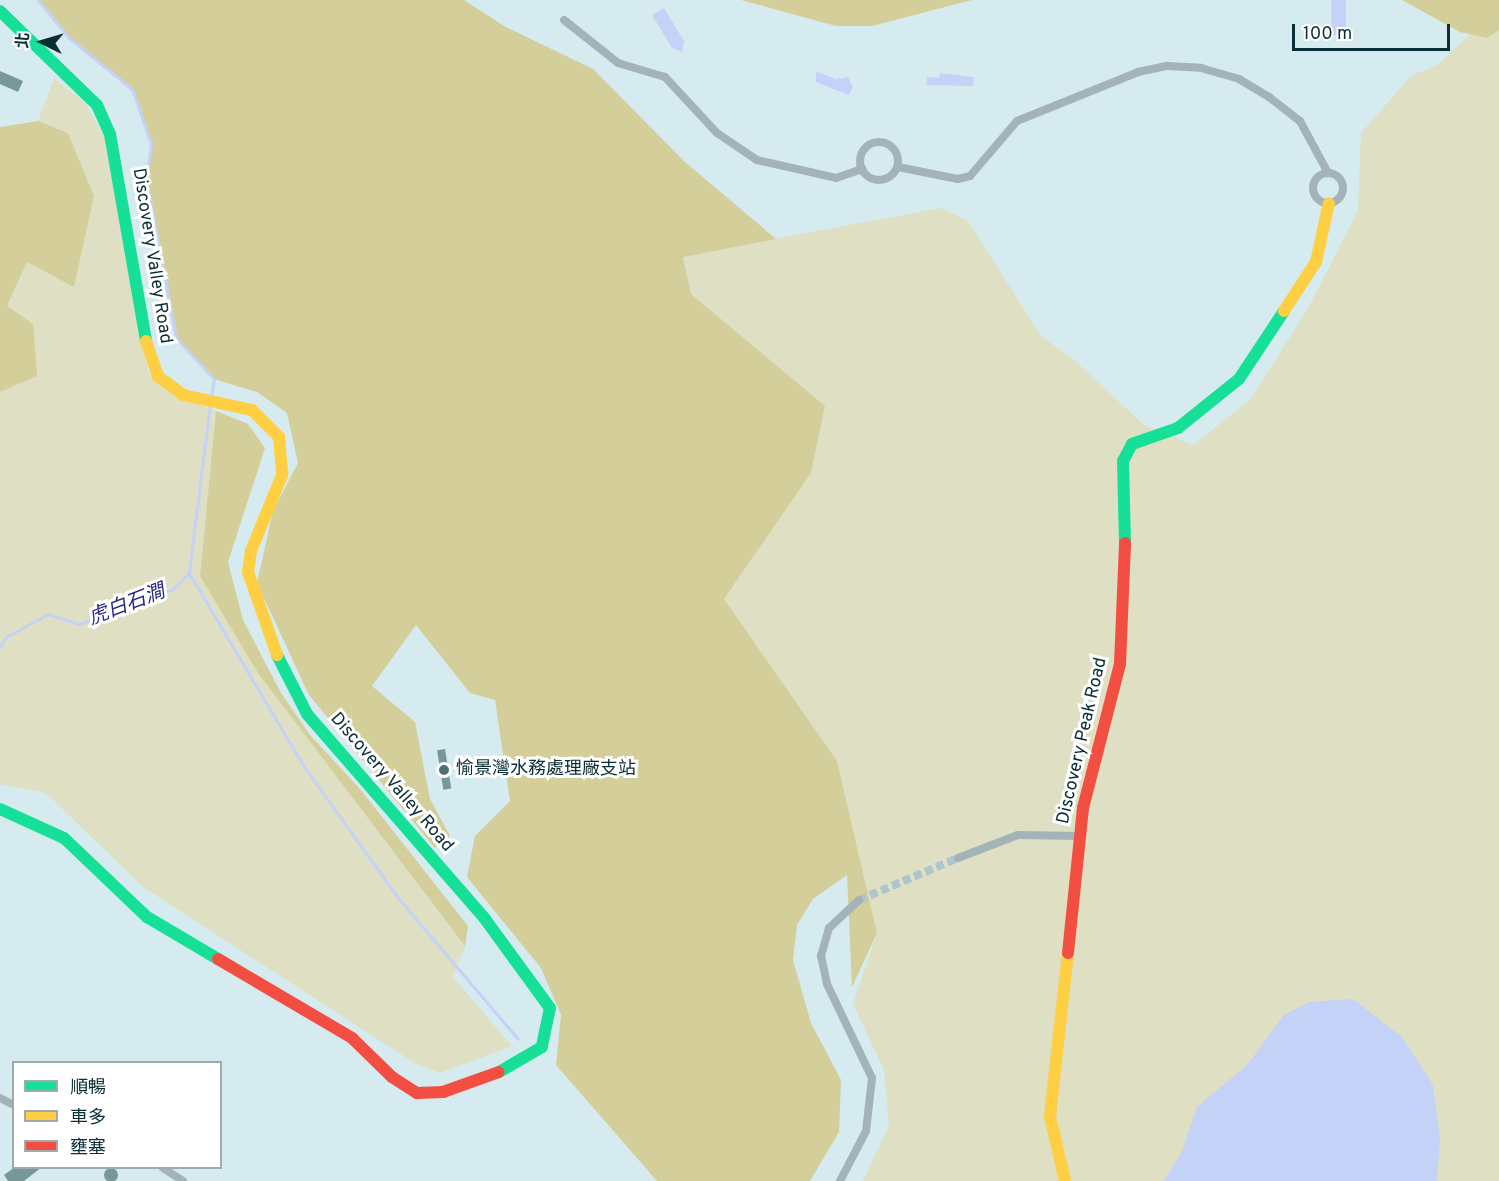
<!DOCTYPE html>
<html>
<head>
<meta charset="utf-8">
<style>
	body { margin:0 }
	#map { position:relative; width:1499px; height:1181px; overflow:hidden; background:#d6ebf0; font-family:Overpass,"Noto Sans TC",sans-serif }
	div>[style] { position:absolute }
	.green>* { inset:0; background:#dedfc3 }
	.forest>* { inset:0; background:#d3ce9a }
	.water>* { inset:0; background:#c4d2f8; transform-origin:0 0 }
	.stream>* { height:3px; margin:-1.5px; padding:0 1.5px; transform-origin:1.5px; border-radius:1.5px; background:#c4d2f8 }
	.building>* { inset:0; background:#789799; transform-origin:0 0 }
	.round { border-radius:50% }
	.street-tunnel>* { height:8px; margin-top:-4px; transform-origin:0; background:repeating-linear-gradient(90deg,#adc5cb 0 8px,transparent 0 12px) }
	.street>* { height:8px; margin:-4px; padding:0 4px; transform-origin:4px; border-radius:4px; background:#a3b3b7 }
	.street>.ring { margin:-4px; padding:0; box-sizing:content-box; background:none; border:8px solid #a3b3b7; border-radius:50% }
	.fast>* { height:12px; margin:-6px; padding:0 6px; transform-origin:6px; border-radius:6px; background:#16e098 }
	.slow>* { height:12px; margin:-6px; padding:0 6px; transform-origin:6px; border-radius:6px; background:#ffcf43 }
	.jam>* { height:12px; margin:-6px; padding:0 6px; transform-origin:6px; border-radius:6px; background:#f24e42 }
	.dots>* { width:16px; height:16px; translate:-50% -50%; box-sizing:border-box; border:3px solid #fff; border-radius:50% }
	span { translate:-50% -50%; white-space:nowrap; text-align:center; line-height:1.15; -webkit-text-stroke:6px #fff; paint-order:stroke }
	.street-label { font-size:18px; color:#092e35 }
	.poi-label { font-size:18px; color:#092e35 }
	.left { translate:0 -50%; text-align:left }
	.water-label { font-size:20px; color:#272785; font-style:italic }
	.legend { position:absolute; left:12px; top:1061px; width:210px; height:108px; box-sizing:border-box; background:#fff; border:2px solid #9dabae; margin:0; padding:8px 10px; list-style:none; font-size:18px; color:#092e35 }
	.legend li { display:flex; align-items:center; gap:12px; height:30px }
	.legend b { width:30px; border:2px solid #9dabae }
	.north { position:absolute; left:12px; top:12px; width:60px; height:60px; -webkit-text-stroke:4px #fff; paint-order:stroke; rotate:275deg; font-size:16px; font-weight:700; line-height:24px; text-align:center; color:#092e35 }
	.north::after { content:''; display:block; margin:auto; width:21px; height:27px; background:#092e35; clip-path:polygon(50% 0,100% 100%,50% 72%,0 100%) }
	.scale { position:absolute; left:1292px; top:24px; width:158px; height:27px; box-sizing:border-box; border:3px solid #092e35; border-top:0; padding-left:8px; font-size:18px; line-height:21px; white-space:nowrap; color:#092e35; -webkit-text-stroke:4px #fff; paint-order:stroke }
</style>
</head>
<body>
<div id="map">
	<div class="green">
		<i style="clip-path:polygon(1499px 8px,1499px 1181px,863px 1181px,889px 1126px,884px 1070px,853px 1004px,877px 933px,837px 761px,724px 599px,811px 473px,825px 406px,691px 294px,683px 256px,941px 208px,968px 221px,1041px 336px,1074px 360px,1144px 425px,1193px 445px,1250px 400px,1307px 310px,1358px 211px,1361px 133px,1412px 75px,1436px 66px)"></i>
		<i style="clip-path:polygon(54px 78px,86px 104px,108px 144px,148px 372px,169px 392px,216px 411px,200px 576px,258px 673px,465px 946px,453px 977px,512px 1046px,440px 1073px,416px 1064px,143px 887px,46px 793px,0 784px,0 392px,37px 375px,7px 306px,28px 261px,74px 287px,94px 196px,68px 133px,38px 121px)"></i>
	</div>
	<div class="forest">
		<i style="clip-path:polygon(38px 0,464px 0,504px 26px,593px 69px,685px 162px,776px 239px,683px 257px,691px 294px,825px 406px,811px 473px,724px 599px,837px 761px,877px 933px,852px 987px,847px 875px,813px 899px,797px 925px,793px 960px,811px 1023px,841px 1080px,839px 1132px,810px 1181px,657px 1181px,556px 1065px,561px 1015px,541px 968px,467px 877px,475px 836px,510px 801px,495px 700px,470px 693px,416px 625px,372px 686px,415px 722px,430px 799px,450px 836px,435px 848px,309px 695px,257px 583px,273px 511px,298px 463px,287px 413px,257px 392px,214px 379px,176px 338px,146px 178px,151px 144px,132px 89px,69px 38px)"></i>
		<i style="clip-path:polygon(741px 0,972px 0,872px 26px,836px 26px)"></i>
		<i style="clip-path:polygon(1402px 0,1499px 0,1499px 30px,1487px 38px,1460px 32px)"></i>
		<i style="clip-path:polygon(38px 121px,68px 133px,94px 196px,74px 287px,27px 262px,7px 306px,33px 324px,37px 376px,0 392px,0 127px)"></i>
		<i style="clip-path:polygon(216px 411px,248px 424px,265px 448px,228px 562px,243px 620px,281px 693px,310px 735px,360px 789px,468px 926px,465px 946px,258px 673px,200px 576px)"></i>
	</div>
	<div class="water">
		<i style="left:1331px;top:0;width:15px;height:35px"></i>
		<i style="clip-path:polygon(664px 8px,684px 41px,682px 52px,672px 48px,652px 15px)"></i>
		<i style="clip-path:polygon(816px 71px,836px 79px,848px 77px,853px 87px,849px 95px,816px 82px)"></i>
		<i style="clip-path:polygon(940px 73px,974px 77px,973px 86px,926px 85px,927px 77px,939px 78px)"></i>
		<i style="clip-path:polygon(1353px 999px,1402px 1037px,1433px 1085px,1440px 1139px,1437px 1181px,1164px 1181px,1182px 1151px,1197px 1107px,1247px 1065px,1284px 1015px,1309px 1002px)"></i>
	</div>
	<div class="stream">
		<i style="left:38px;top:0;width:49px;rotate:50.8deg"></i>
		<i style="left:69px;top:38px;width:81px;rotate:39deg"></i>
		<i style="left:132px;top:89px;width:58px;rotate:70.9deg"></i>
		<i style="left:151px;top:144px;width:34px;rotate:98deg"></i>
		<i style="left:146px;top:178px;width:163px;rotate:79.4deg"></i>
		<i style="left:176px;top:338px;width:56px;rotate:47.2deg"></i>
		<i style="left:214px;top:379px;width:19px;rotate:99deg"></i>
		<i style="left:210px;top:404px;width:170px;rotate:97.1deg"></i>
		<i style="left:189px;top:573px;width:227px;rotate:59.3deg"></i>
		<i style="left:305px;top:768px;width:160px;rotate:54.4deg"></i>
		<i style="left:398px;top:898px;width:185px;rotate:49.6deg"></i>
		<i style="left:0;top:647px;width:12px;rotate:-59deg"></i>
		<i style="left:6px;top:637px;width:48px;rotate:-28.7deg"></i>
		<i style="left:48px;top:614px;width:33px;rotate:18deg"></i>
		<i style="left:79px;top:624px;width:100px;rotate:-20.4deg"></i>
		<i style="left:173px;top:589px;width:23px;rotate:-45deg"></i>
	</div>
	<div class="building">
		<i style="clip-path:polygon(0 71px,23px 81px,18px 92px,0 84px)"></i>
		<i style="left:445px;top:749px;width:40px;height:8px;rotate:81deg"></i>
		<i style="clip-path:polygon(15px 1167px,42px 1167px,24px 1181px,8px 1181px,4px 1175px)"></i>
		<i class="round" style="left:104px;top:1168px;width:14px;height:14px"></i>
	</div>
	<div class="street-tunnel">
		<i style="left:859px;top:900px;width:108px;rotate:-23deg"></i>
	</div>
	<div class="street">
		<i style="left:564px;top:20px;width:69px;rotate:38.5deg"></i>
		<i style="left:618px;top:63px;width:49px;rotate:16.6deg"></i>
		<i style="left:665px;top:77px;width:76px;rotate:47.1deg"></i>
		<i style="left:717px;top:133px;width:48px;rotate:34deg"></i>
		<i style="left:757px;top:160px;width:81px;rotate:12.8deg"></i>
		<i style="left:836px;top:178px;width:28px;rotate:-19deg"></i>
		<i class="ring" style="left:860px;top:142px;width:30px;height:30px"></i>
		<i style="left:898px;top:167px;width:61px;rotate:11.3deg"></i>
		<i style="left:958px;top:179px;width:12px;rotate:-14deg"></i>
		<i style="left:970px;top:176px;width:72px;rotate:-49.5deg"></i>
		<i style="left:1017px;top:121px;width:131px;rotate:-22deg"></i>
		<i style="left:1138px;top:72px;width:30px;rotate:-12deg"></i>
		<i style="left:1167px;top:66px;width:34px;rotate:3deg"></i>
		<i style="left:1201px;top:68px;width:40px;rotate:16deg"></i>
		<i style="left:1239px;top:79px;width:35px;rotate:31deg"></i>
		<i style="left:1269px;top:97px;width:39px;rotate:38deg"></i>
		<i style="left:1300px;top:121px;width:59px;rotate:61.7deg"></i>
		<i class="ring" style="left:1313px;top:173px;width:22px;height:22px"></i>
		<i style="left:958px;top:858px;width:64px;rotate:-21deg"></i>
		<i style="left:1018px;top:835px;width:62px;rotate:0.9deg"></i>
		<i style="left:0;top:1098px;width:16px;rotate:27deg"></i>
		<i style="left:163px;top:1168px;width:24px;rotate:33deg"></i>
		<i style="left:840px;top:1181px;width:56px;rotate:-62.5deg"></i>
		<i style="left:866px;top:1131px;width:53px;rotate:-83.5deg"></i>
		<i style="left:872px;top:1078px;width:104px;rotate:-115.6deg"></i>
		<i style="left:827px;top:984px;width:29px;rotate:-102deg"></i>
		<i style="left:821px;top:956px;width:29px;rotate:-74deg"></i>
		<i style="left:829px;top:928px;width:41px;rotate:-43deg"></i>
	</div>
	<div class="fast">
		<i style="left:0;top:11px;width:135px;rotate:44.1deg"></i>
		<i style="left:97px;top:105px;width:32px;rotate:66deg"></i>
		<i style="left:110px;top:134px;width:210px;rotate:80.1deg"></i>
		<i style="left:1125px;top:543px;width:82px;rotate:-91.4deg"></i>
		<i style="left:1123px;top:461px;width:19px;rotate:-62deg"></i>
		<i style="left:1132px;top:444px;width:49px;rotate:-19.2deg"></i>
		<i style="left:1178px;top:428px;width:78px;rotate:-38.8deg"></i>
		<i style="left:1239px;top:379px;width:82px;rotate:-56.5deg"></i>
		<i style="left:277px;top:655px;width:66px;rotate:63deg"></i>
		<i style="left:307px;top:714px;width:271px;rotate:49deg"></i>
		<i style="left:485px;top:919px;width:110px;rotate:53.9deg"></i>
		<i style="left:550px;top:1008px;width:40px;rotate:102deg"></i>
		<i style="left:542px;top:1047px;width:50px;rotate:149.8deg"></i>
		<i style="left:0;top:809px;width:70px;rotate:24.4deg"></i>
		<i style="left:64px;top:838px;width:115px;rotate:43.6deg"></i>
		<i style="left:147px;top:917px;width:82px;rotate:30.6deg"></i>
	</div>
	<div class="slow">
		<i style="left:1284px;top:311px;width:59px;rotate:-56.9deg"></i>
		<i style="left:1316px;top:262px;width:60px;rotate:-77.6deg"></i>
		<i style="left:146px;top:341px;width:37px;rotate:71deg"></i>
		<i style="left:158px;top:376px;width:31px;rotate:37deg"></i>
		<i style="left:183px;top:395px;width:71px;rotate:12.3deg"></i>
		<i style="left:252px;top:410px;width:38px;rotate:45deg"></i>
		<i style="left:279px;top:437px;width:38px;rotate:85deg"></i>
		<i style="left:282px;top:475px;width:82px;rotate:112.2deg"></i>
		<i style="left:251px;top:551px;width:21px;rotate:98deg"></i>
		<i style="left:248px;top:572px;width:88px;rotate:70.7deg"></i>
		<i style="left:1065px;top:1181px;width:67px;rotate:-103deg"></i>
		<i style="left:1050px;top:1116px;width:164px;rotate:-83.7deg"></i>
	</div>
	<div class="jam">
		<i style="left:1068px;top:953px;width:146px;rotate:-84.1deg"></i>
		<i style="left:1083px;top:808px;width:149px;rotate:-75.6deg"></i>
		<i style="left:1120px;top:664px;width:121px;rotate:-87.6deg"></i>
		<i style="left:218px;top:959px;width:156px;rotate:30.5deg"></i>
		<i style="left:352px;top:1038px;width:56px;rotate:44.3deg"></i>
		<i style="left:392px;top:1077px;width:30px;rotate:33deg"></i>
		<i style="left:417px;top:1093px;width:26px;rotate:-2deg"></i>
		<i style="left:443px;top:1092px;width:59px;rotate:-19.7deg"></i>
	</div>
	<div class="dots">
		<i style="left:444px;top:770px;background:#517076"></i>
	</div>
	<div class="street-label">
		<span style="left:151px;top:256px;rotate:81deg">Discovery Valley Road</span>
		<span style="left:1083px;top:741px;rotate:-77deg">Discovery Peak Road</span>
		<span style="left:391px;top:783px;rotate:49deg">Discovery Valley Road</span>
	</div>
	<div class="poi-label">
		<span class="left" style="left:456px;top:770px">愉景灣水務處理廠支站</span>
	</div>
	<div class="water-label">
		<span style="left:127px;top:606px;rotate:-21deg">虎白石澗</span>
	</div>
	<ul class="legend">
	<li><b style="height:8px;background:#16e098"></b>順暢</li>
	<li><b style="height:8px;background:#ffcf43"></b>車多</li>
	<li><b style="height:8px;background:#f24e42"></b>壅塞</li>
	</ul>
	<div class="north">北</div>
	<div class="scale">100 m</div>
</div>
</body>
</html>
